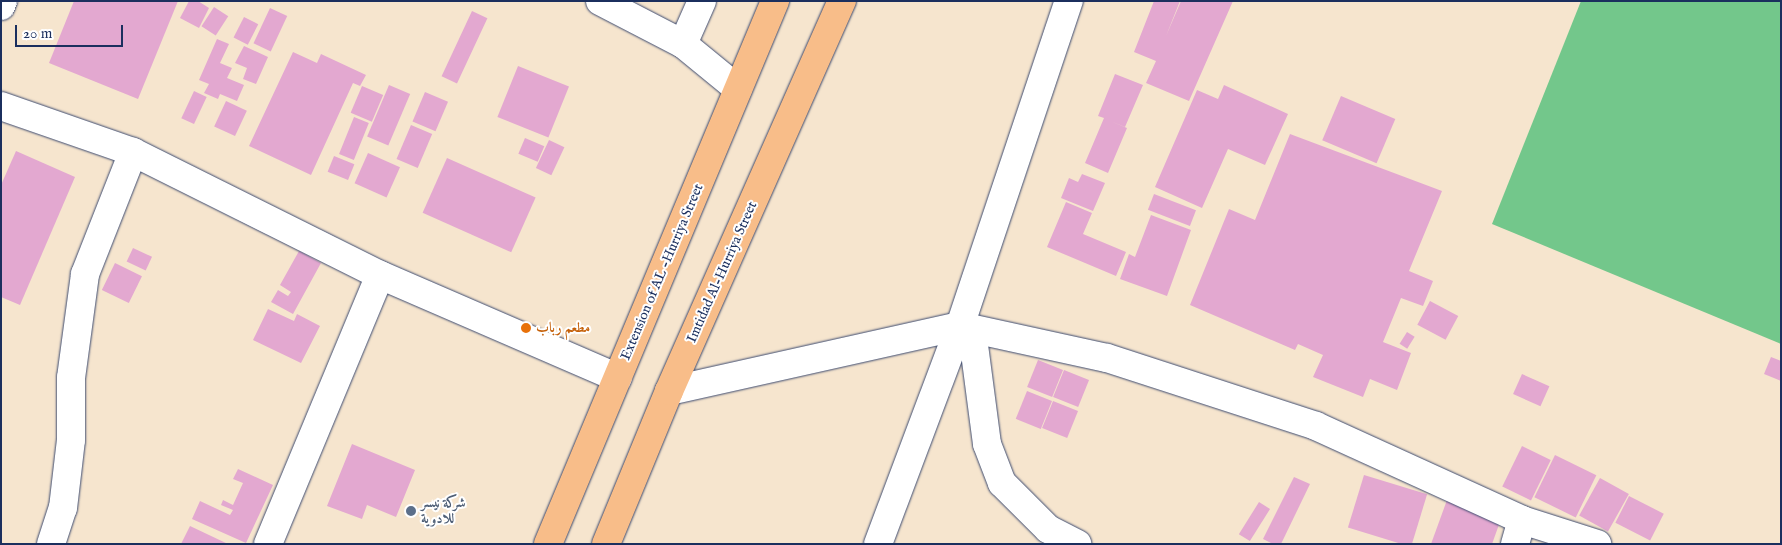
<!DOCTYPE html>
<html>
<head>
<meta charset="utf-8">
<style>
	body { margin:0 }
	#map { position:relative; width:1782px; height:545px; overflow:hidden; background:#f6e5ce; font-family:"IM FELL English",Amiri,serif }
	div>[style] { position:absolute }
	.green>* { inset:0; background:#73c78b }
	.building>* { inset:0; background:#e3a8d0; transform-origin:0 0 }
	.roads { filter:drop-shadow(0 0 1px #3c4a6f) drop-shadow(0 0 1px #3c4a6f) }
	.minor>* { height:28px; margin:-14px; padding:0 14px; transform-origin:14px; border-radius:14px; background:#fff }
	.primary>* { height:28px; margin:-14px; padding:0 14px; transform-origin:14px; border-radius:14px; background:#f8bd89 }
	.dots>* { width:14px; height:14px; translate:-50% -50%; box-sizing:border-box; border:2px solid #fff; border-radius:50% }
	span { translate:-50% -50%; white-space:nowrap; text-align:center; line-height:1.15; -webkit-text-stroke:4px #fff; paint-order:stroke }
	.street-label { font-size:14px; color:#1b2f5e }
	.food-label { font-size:14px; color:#c56008; font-weight:700 }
	.left { translate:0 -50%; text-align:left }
	.service-label { font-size:14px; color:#4e5e75; font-weight:700 }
	.frame { position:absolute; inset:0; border:2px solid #1b2f5e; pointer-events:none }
	.scale { position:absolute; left:15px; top:25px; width:108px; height:22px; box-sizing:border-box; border:2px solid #1b2f5e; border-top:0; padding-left:6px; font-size:15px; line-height:18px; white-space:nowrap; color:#1b2f5e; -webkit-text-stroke:4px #fff; paint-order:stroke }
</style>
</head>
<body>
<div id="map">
	<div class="green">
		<i style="clip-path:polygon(1581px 1px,1781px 1px,1781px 344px,1492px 224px)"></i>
	</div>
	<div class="building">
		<i style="clip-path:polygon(74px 1px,178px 1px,138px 99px,49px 63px)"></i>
		<i style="clip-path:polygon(189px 1px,198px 1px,209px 8px,199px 28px,180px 18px)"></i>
		<i style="clip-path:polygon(1154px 1px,1180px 1px,1166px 36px,1181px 1px,1233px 1px,1189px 101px,1146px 83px,1156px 61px,1134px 52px)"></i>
		<i style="left:214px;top:7px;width:17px;height:23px;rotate:33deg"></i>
		<i style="left:270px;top:8px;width:19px;height:39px;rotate:25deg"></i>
		<i style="left:472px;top:11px;width:17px;height:72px;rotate:25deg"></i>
		<i style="left:244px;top:17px;width:16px;height:23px;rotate:27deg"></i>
		<i style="clip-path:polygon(217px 39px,229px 44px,220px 63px,232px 68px,227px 78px,244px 85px,237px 101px,220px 94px,218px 99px,204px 93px,209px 84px,199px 80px)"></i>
		<i style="clip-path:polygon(244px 46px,268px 57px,256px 84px,243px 79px,247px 68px,235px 63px)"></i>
		<i style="clip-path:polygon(293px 52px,317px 63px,321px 54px,366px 75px,360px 86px,353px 83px,311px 175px,249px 146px)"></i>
		<i style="left:518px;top:66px;width:55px;height:55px;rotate:22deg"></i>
		<i style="clip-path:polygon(1115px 74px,1143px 85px,1125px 127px,1110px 121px,1127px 128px,1108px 173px,1085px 163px,1104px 118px,1098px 116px)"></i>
		<i style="left:389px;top:85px;width:23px;height:56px;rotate:23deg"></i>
		<i style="clip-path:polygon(1224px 85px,1288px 114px,1265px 165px,1228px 149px,1202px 208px,1155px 187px,1197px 90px,1218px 99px)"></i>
		<i style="left:362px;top:86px;width:23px;height:29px;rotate:23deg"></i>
		<i style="left:194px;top:91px;width:14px;height:30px;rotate:25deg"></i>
		<i style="left:425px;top:92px;width:25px;height:32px;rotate:23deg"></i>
		<i style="left:1341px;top:96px;width:59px;height:48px;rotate:23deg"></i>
		<i style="left:226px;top:101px;width:23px;height:28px;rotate:25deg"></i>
		<i style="left:354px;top:117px;width:16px;height:40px;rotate:22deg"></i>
		<i style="left:411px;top:125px;width:23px;height:37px;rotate:23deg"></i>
		<i style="clip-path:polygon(1290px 134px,1442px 191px,1409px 271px,1433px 281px,1423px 306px,1401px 298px,1383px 342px,1411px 353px,1397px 390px,1370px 379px,1363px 397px,1313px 377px,1323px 355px,1298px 344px,1295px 350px,1190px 305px,1229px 209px,1255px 220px)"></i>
		<i style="left:525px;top:138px;width:21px;height:17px;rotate:23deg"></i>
		<i style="left:549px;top:140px;width:17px;height:31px;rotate:25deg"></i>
		<i style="clip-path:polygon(16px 151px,75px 177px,20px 305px,1px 297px,1px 185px)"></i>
		<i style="left:368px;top:153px;width:35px;height:33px;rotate:24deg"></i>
		<i style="left:334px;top:156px;width:22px;height:17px;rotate:22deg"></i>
		<i style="left:447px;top:158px;width:97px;height:60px;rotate:24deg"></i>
		<i style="clip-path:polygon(1082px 174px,1105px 183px,1093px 211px,1061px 198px,1069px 178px,1078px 182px)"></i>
		<i style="left:1154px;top:194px;width:45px;height:17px;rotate:21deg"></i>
		<i style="clip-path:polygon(1066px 202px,1092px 213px,1083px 234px,1126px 252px,1116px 276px,1047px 247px)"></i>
		<i style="clip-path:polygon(1151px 215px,1191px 230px,1167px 296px,1120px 279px,1129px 254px,1135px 257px)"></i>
		<i style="left:133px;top:248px;width:21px;height:15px;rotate:25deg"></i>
		<i style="clip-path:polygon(299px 251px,321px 263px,293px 314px,271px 302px,278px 290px,288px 296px,291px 292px,280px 285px)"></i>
		<i style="left:115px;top:263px;width:30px;height:30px;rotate:26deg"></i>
		<i style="left:1430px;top:301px;width:32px;height:27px;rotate:28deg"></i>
		<i style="clip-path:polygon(268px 309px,294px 321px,297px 314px,320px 326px,301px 363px,253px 340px)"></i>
		<i style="left:1407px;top:332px;width:9px;height:14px;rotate:32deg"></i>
		<i style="clip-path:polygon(1771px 357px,1781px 361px,1781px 381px,1764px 374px)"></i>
		<i style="left:1038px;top:360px;width:27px;height:29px;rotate:22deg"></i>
		<i style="left:1064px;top:370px;width:27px;height:29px;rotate:22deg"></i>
		<i style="left:1522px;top:374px;width:30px;height:22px;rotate:24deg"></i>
		<i style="left:1027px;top:391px;width:27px;height:30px;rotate:22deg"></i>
		<i style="left:1053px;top:401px;width:27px;height:29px;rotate:22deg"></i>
		<i style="clip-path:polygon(352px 444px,415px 470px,396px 517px,367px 505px,362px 519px,327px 506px)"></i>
		<i style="left:1522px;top:446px;width:32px;height:45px;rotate:26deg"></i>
		<i style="left:1555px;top:455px;width:46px;height:47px;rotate:26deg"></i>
		<i style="clip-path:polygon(238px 469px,273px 485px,246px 543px,192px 519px,200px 501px,230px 515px,233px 510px,221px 505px,223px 500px,233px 505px,243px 483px,233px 479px)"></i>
		<i style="left:1364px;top:475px;width:66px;height:55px;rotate:17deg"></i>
		<i style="clip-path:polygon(1294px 477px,1310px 484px,1281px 544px,1273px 544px,1263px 539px)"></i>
		<i style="left:1600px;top:478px;width:33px;height:43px;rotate:29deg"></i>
		<i style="left:1629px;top:496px;width:39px;height:30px;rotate:27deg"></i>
		<i style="clip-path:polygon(1447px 500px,1501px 519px,1492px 544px,1431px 544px)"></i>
		<i style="left:1259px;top:502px;width:13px;height:38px;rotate:32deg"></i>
		<i style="clip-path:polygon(190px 526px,228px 544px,181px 544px)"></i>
	</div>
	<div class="roads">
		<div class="minor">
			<i style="left:600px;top:1px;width:93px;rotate:27.4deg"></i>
			<i style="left:683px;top:44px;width:47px;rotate:-66.2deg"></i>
			<i style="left:1px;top:6px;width:5px;rotate:-68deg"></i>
			<i style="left:683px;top:44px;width:71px;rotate:39.3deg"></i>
			<i style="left:1px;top:106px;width:140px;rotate:19.2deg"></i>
			<i style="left:133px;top:152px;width:276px;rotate:26.5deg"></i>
			<i style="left:380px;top:275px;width:259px;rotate:23.4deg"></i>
			<i style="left:972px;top:330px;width:115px;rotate:82.5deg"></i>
			<i style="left:987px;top:444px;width:42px;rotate:69deg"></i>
			<i style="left:1002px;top:483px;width:65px;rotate:45deg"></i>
			<i style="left:1048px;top:529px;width:33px;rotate:27deg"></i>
			<i style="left:669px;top:391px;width:298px;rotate:-12.6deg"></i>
			<i style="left:960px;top:326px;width:150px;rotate:12.3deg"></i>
			<i style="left:1107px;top:358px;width:220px;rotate:18deg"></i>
			<i style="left:1316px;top:426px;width:226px;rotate:24.5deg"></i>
			<i style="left:1522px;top:520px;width:79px;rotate:17.7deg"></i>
			<i style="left:51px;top:544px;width:38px;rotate:-72deg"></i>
			<i style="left:63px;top:508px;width:68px;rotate:-83.3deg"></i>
			<i style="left:71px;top:440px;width:62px;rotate:-90deg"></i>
			<i style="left:71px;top:378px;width:105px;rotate:-82.3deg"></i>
			<i style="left:85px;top:274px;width:131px;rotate:-68.5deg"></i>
			<i style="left:268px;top:544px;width:291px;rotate:-67.4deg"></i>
			<i style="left:878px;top:544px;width:233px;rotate:-69.4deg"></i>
			<i style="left:960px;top:326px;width:343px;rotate:-71.5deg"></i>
			<i style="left:1515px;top:544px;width:25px;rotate:-74deg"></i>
		</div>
		<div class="primary">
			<i style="left:548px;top:544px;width:589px;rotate:-67.31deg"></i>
			<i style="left:606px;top:544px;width:165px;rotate:-67.6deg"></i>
			<i style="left:669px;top:391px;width:427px;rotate:-66.1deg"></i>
		</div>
	</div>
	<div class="dots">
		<i style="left:526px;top:328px;background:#e8710a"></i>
		<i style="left:411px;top:511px;background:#5c6f8a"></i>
	</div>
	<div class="street-label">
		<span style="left:662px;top:272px;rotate:-67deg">Extension of AL -Hurriya Street</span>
		<span style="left:722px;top:272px;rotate:-66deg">Imtidad Al-Hurriya Street</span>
	</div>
	<div class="food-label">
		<span class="left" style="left:536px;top:328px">مطعم رباب</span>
	</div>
	<div class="service-label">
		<span class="left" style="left:421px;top:511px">شركة نيسر<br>للادوية</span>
	</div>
	<div class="frame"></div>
	<div class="scale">20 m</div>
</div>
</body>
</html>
